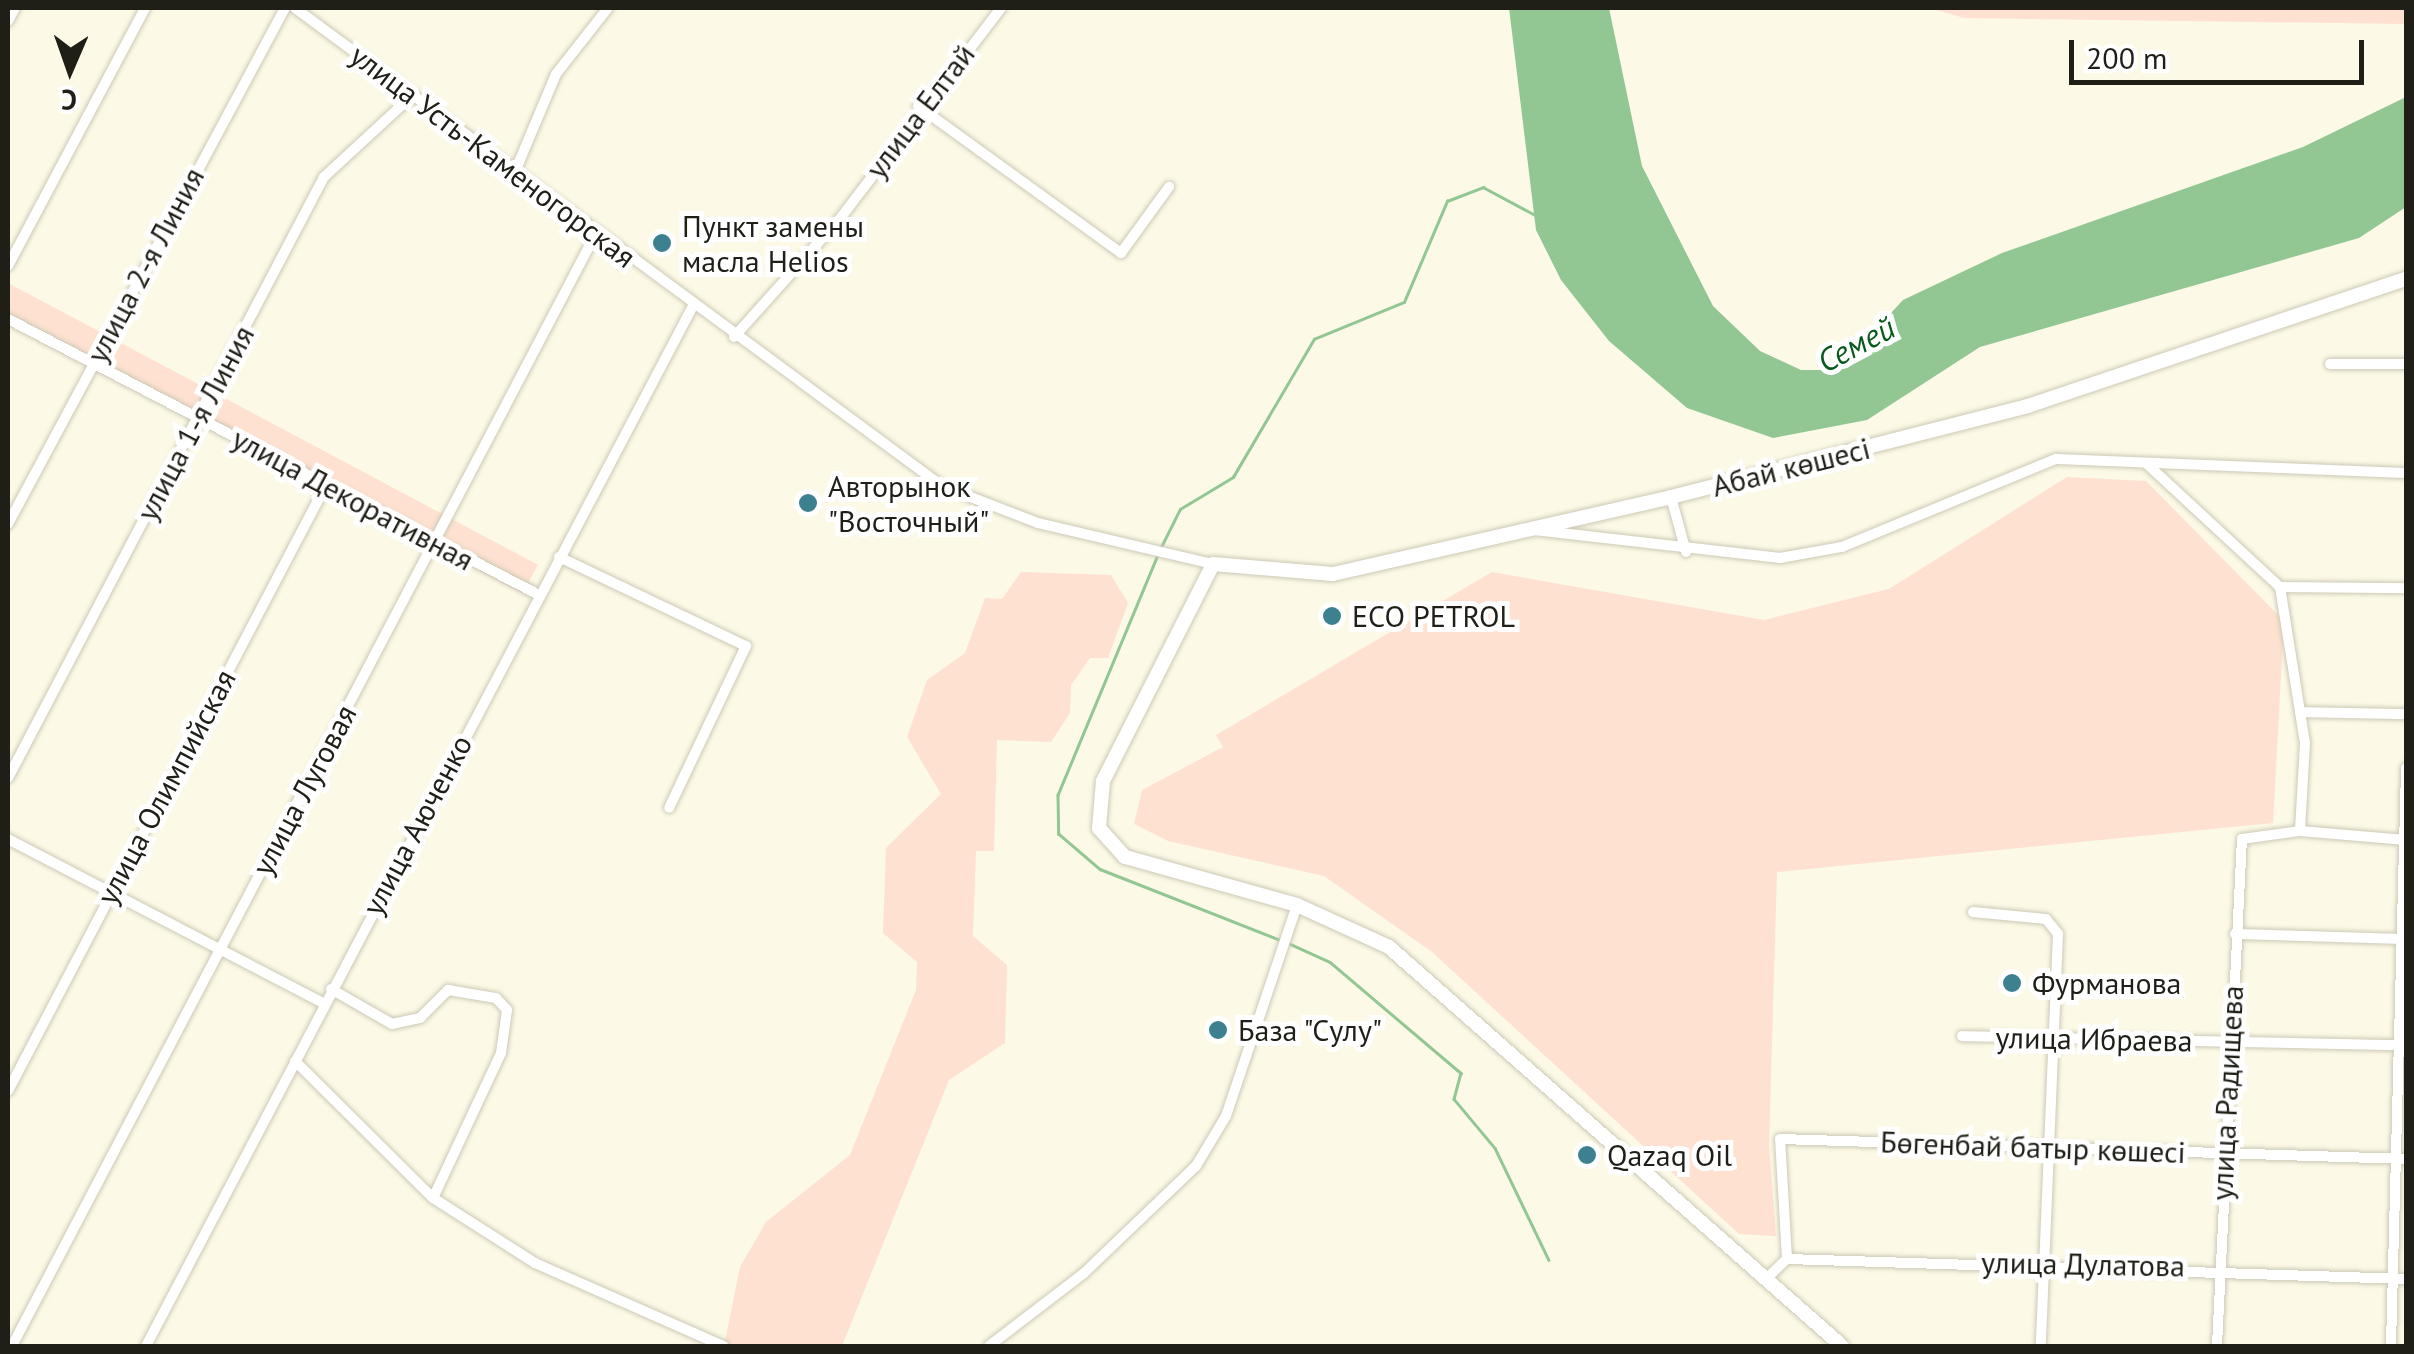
<!DOCTYPE html>
<html>
<head>
<meta charset="utf-8">
<style>
	body { margin:0 }
	#map { position:relative; width:2414px; height:1354px; overflow:hidden; background:#fcf9e6; font-family:"PT Sans",sans-serif }
	div>[style] { position:absolute }
	.green>* { inset:0; background:#fee1d0; transform-origin:0 0 }
	.water>* { inset:0; background:#92c794 }
	.stream>* { height:2.5px; margin:-1.25px; padding:0 1.25px; transform-origin:1.25px; border-radius:1.25px; background:#92c794 }
	.roads { filter:drop-shadow(0 0 2px #ccc9b6) drop-shadow(0 0 2px #ccc9b6) }
	.minor>* { height:10px; margin:-5px; padding:0 5px; transform-origin:5px; border-radius:5px; background:#fff }
	.major>* { height:14px; margin:-7px; padding:0 7px; transform-origin:7px; border-radius:7px; background:#fff }
	.dots>* { width:28px; height:28px; translate:-50% -50%; box-sizing:border-box; border:5px solid #fff; border-radius:50% }
	span { translate:-50% -50%; white-space:nowrap; text-align:center; line-height:1.15; -webkit-text-stroke:10px #fff; paint-order:stroke }
	.street-label { font-size:30px; color:#1f1e17 }
	.poi-label { font-size:30px; color:#1f1e17 }
	.left { translate:0 -50%; text-align:left }
	.water-label { font-size:32px; color:#075a1b; font-style:italic }
	.frame { position:absolute; inset:0; border:10px solid #1f1e17; pointer-events:none }
	.north { position:absolute; left:20px; top:20px; width:100px; height:100px; -webkit-text-stroke:8px #fff; paint-order:stroke; rotate:182deg; font-size:28px; font-weight:700; line-height:40px; text-align:center; color:#1f1e17 }
	.north::after { content:''; display:block; margin:auto; width:35px; height:45px; background:#1f1e17; clip-path:polygon(50% 0,100% 100%,50% 72%,0 100%) }
	.scale { position:absolute; left:2069px; top:40px; width:295px; height:45px; box-sizing:border-box; border:5px solid #1f1e17; border-top:0; padding-left:12px; font-size:30px; line-height:35px; white-space:nowrap; color:#1f1e17; -webkit-text-stroke:8px #fff; paint-order:stroke }
</style>
</head>
<body>
<div id="map">
	<div class="green">
		<i style="clip-path:polygon(1930px 8px,2406px 8px,2406px 24px,1964px 18px)"></i>
		<i style="left:8px;top:283px;width:600px;height:33px;rotate:28deg"></i>
		<i style="clip-path:polygon(2067px 477px,2146px 481px,2284px 621px,2273px 823px,1777px 872px,1769px 1145px,1776px 1236px,1739px 1234px,1432px 952px,1324px 876px,1168px 841px,1134px 824px,1142px 790px,1223px 747px,1216px 735px,1492px 572px,1764px 620px,1889px 589px)"></i>
		<i style="clip-path:polygon(1021px 572px,1111px 575px,1128px 603px,1108px 658px,1090px 658px,1071px 685px,1070px 713px,1051px 742px,997px 740px,994px 851px,976px 851px,973px 936px,1007px 965px,1005px 1043px,949px 1080px,842px 1346px,724px 1346px,740px 1267px,766px 1222px,850px 1155px,916px 990px,917px 962px,883px 933px,886px 848px,941px 794px,907px 737px,927px 680px,965px 653px,985px 598px,1002px 599px)"></i>
	</div>
	<div class="water">
		<i style="clip-path:polygon(1509px 8px,1609px 8px,1642px 166px,1713px 306px,1760px 351px,1801px 370px,1823px 370px,1853px 354px,1903px 300px,2002px 253px,2303px 147px,2406px 97px,2406px 207px,2359px 238px,1980px 347px,1867px 420px,1773px 438px,1687px 408px,1609px 341px,1561px 280px,1536px 230px)"></i>
	</div>
	<div class="stream">
		<i style="left:1161px;top:547px;width:42px;rotate:-63.4deg"></i>
		<i style="left:1180px;top:509px;width:62px;rotate:-31.1deg"></i>
		<i style="left:1233px;top:477px;width:160px;rotate:-59.6deg"></i>
		<i style="left:1314px;top:339px;width:97px;rotate:-22.3deg"></i>
		<i style="left:1404px;top:302px;width:110px;rotate:-66.9deg"></i>
		<i style="left:1447px;top:201px;width:39px;rotate:-21deg"></i>
		<i style="left:1483px;top:187px;width:61px;rotate:28.2deg"></i>
		<i style="left:1158px;top:555px;width:260px;rotate:112.6deg"></i>
		<i style="left:1058px;top:795px;width:39px;rotate:89deg"></i>
		<i style="left:1059px;top:834px;width:54px;rotate:40.5deg"></i>
		<i style="left:1100px;top:869px;width:193px;rotate:21.5deg"></i>
		<i style="left:1288px;top:943px;width:46px;rotate:24.3deg"></i>
		<i style="left:1330px;top:962px;width:172px;rotate:40.3deg"></i>
		<i style="left:1461px;top:1073px;width:27px;rotate:105deg"></i>
		<i style="left:1454px;top:1099px;width:64px;rotate:50.1deg"></i>
		<i style="left:1495px;top:1148px;width:124px;rotate:64.3deg"></i>
	</div>
	<div class="roads">
		<div class="minor">
			<i style="left:295px;top:8px;width:804px;rotate:36.46deg"></i>
			<i style="left:942px;top:486px;width:103px;rotate:21.1deg"></i>
			<i style="left:1038px;top:523px;width:180px;rotate:13.2deg"></i>
			<i style="left:8px;top:21px;width:15px;rotate:-62deg"></i>
			<i style="left:918px;top:106px;width:251px;rotate:35.9deg"></i>
			<i style="left:1121px;top:253px;width:82px;rotate:-54deg"></i>
			<i style="left:514px;top:174px;width:108px;rotate:-67.2deg"></i>
			<i style="left:556px;top:74px;width:84px;rotate:-51.8deg"></i>
			<i style="left:8px;top:266px;width:292px;rotate:-62deg"></i>
			<i style="left:8px;top:319px;width:598px;rotate:27.46deg"></i>
			<i style="left:734px;top:337px;width:162px;rotate:-48.2deg"></i>
			<i style="left:842px;top:216px;width:262px;rotate:-52.6deg"></i>
			<i style="left:2330px;top:364px;width:76px"></i>
			<i style="left:2147px;top:464px;width:181px;rotate:42.8deg"></i>
			<i style="left:2280px;top:587px;width:158px;rotate:80.9deg"></i>
			<i style="left:2305px;top:743px;width:88px;rotate:93.3deg"></i>
			<i style="left:1671px;top:497px;width:57px;rotate:74.7deg"></i>
			<i style="left:8px;top:524px;width:586px;rotate:-61.77deg"></i>
			<i style="left:1534px;top:530px;width:248px;rotate:6.5deg"></i>
			<i style="left:1780px;top:558px;width:63px;rotate:-10.1deg"></i>
			<i style="left:1842px;top:547px;width:231px;rotate:-22.4deg"></i>
			<i style="left:2056px;top:459px;width:350px;rotate:2.3deg"></i>
			<i style="left:559px;top:557px;width:207px;rotate:25.5deg"></i>
			<i style="left:746px;top:646px;width:179px;rotate:115.4deg"></i>
			<i style="left:2280px;top:587px;width:126px;rotate:0.5deg"></i>
			<i style="left:2300px;top:712px;width:106px;rotate:1.1deg"></i>
			<i style="left:8px;top:778px;width:679px;rotate:-62.27deg"></i>
			<i style="left:324px;top:177px;width:122px;rotate:-42.7deg"></i>
			<i style="left:8px;top:839px;width:357px;rotate:27.5deg"></i>
			<i style="left:1973px;top:912px;width:73px;rotate:5.5deg"></i>
			<i style="left:2046px;top:919px;width:19px;rotate:51deg"></i>
			<i style="left:2058px;top:934px;width:412px;rotate:92.4deg"></i>
			<i style="left:2235px;top:934px;width:171px;rotate:1.7deg"></i>
			<i style="left:331px;top:989px;width:70px;rotate:29.8deg"></i>
			<i style="left:392px;top:1024px;width:29px;rotate:-12deg"></i>
			<i style="left:420px;top:1018px;width:40px;rotate:-45deg"></i>
			<i style="left:448px;top:990px;width:49px;rotate:9.5deg"></i>
			<i style="left:496px;top:998px;width:16px;rotate:47deg"></i>
			<i style="left:507px;top:1010px;width:43px;rotate:97.9deg"></i>
			<i style="left:501px;top:1053px;width:160px;rotate:115.1deg"></i>
			<i style="left:1962px;top:1036px;width:444px;rotate:1.2deg"></i>
			<i style="left:295px;top:1061px;width:194px;rotate:44.8deg"></i>
			<i style="left:433px;top:1198px;width:121px;rotate:32.5deg"></i>
			<i style="left:535px;top:1263px;width:206px;rotate:23.8deg"></i>
			<i style="left:8px;top:1091px;width:684px;rotate:-62.31deg"></i>
			<i style="left:1787px;top:1259px;width:120px;rotate:-93.3deg"></i>
			<i style="left:1780px;top:1139px;width:626px;rotate:1.83deg"></i>
			<i style="left:1767px;top:1278px;width:28px;rotate:-44deg"></i>
			<i style="left:1787px;top:1259px;width:619px;rotate:1.85deg"></i>
			<i style="left:12px;top:1346px;width:1257px;rotate:-62.31deg"></i>
			<i style="left:146px;top:1346px;width:1175px;rotate:-62.26deg"></i>
			<i style="left:989px;top:1346px;width:118px;rotate:-37.5deg"></i>
			<i style="left:1083px;top:1274px;width:156px;rotate:-43.7deg"></i>
			<i style="left:1196px;top:1166px;width:58px;rotate:-59deg"></i>
			<i style="left:1226px;top:1116px;width:223px;rotate:-71.4deg"></i>
			<i style="left:2217px;top:1346px;width:508px;rotate:-87.18deg"></i>
			<i style="left:2242px;top:839px;width:59px;rotate:-7.9deg"></i>
			<i style="left:2300px;top:831px;width:106px;rotate:4.9deg"></i>
			<i style="left:2391px;top:1346px;width:578px;rotate:-88.51deg"></i>
		</div>
		<div class="major">
			<i style="left:1842px;top:1346px;width:604px;rotate:-138.63deg"></i>
			<i style="left:1389px;top:947px;width:101px;rotate:-155.5deg"></i>
			<i style="left:1297px;top:905px;width:179px;rotate:-164.4deg"></i>
			<i style="left:1125px;top:857px;width:39px;rotate:-132deg"></i>
			<i style="left:1099px;top:828px;width:47px;rotate:-85.1deg"></i>
			<i style="left:1103px;top:781px;width:243px;rotate:-63.1deg"></i>
			<i style="left:1213px;top:564px;width:120px;rotate:4.8deg"></i>
			<i style="left:1333px;top:574px;width:347px;rotate:-12.8deg"></i>
			<i style="left:1671px;top:497px;width:368px;rotate:-14.3deg"></i>
			<i style="left:2028px;top:406px;width:399px;rotate:-18.6deg"></i>
		</div>
	</div>
	<div class="dots">
		<i style="left:662px;top:243px;background:#3d8090"></i>
		<i style="left:808px;top:503px;background:#3d8090"></i>
		<i style="left:1332px;top:616px;background:#3d8090"></i>
		<i style="left:2012px;top:983px;background:#3d8090"></i>
		<i style="left:1218px;top:1030px;background:#3d8090"></i>
		<i style="left:1587px;top:1155px;background:#3d8090"></i>
	</div>
	<div class="street-label">
		<span style="left:920px;top:111px;rotate:-53deg">улица Елтай</span>
		<span style="left:493px;top:156px;rotate:37deg">улица Усть-Каменогорская</span>
		<span style="left:145px;top:265px;rotate:-62deg">улица 2-я Линия</span>
		<span style="left:195px;top:423px;rotate:-62deg">улица 1-я Линия</span>
		<span style="left:1791px;top:467px;rotate:-14deg">Абай көшесі</span>
		<span style="left:353px;top:499px;rotate:28deg">улица Декоративная</span>
		<span style="left:166px;top:787px;rotate:-62deg">улица Олимпийская</span>
		<span style="left:304px;top:790px;rotate:-62deg">улица Луговая</span>
		<span style="left:417px;top:825px;rotate:-62deg">улица Аюченко</span>
		<span style="left:2094px;top:1039px;rotate:1deg">улица Ибраева</span>
		<span style="left:2227px;top:1093px;rotate:-87deg">улица Радищева</span>
		<span style="left:2033px;top:1147px;rotate:2deg">Бөгенбай батыр көшесі</span>
		<span style="left:2083px;top:1264px;rotate:1deg">улица Дулатова</span>
	</div>
	<div class="poi-label">
		<span class="left" style="left:682px;top:243px">Пункт замены<br>масла Helios</span>
		<span class="left" style="left:828px;top:503px">Авторынок<br>"Восточный"</span>
		<span class="left" style="left:1352px;top:616px">ECO PETROL</span>
		<span class="left" style="left:2032px;top:983px">Фурманова</span>
		<span class="left" style="left:1238px;top:1030px">База "Сулу"</span>
		<span class="left" style="left:1607px;top:1155px">Qazaq Oil</span>
	</div>
	<div class="water-label">
		<span style="left:1856px;top:344px;rotate:-28deg">Семей</span>
	</div>
	<div class="frame"></div>
	<div class="north">С</div>
	<div class="scale">200 m</div>
</div>
</body>
</html>
